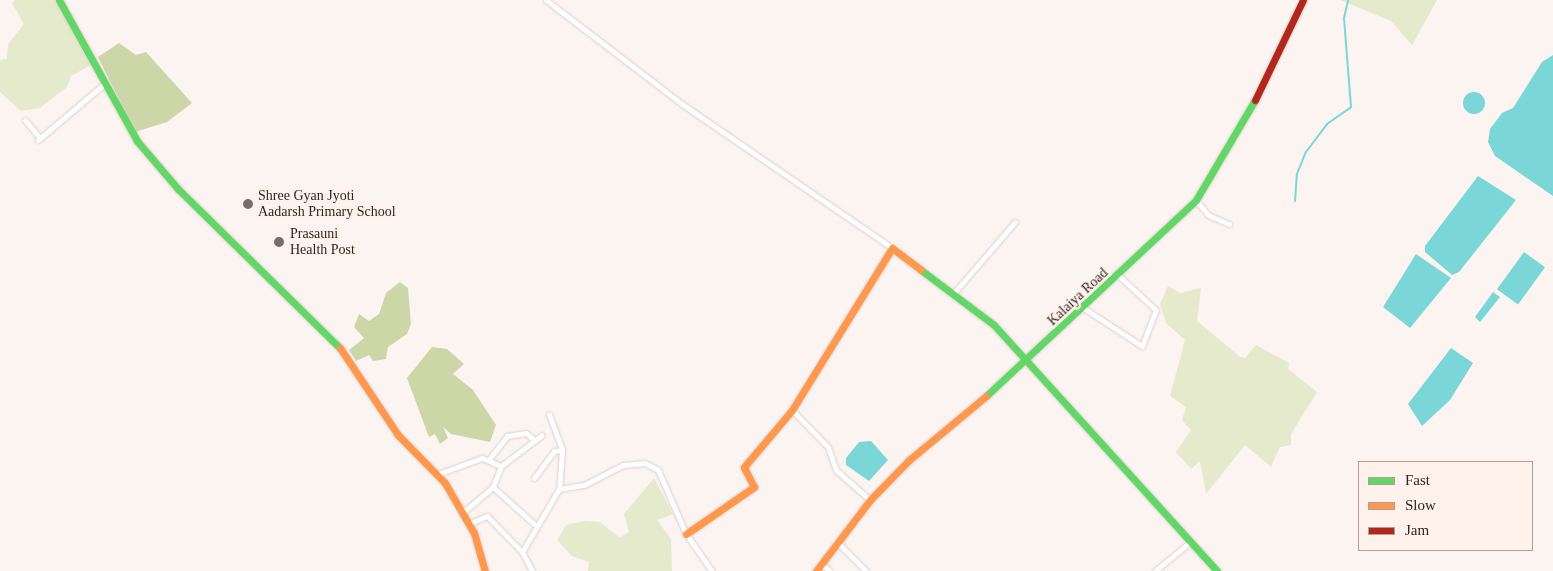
<!DOCTYPE html>
<html>
<head>
<meta charset="utf-8">
<style>
	body { margin:0 }
	#map { position:relative; width:1553px; height:571px; overflow:hidden; background:#fbf4f1; font-family:Georgia,serif }
	div>[style] { position:absolute }
	.green>* { inset:0; background:#e4eacb }
	.forest>* { inset:0; background:#cdd6a7 }
	.water>* { inset:0; background:#7bd6d7; transform-origin:0 0 }
	.round { border-radius:50% }
	.stream>* { height:2px; margin:-1px; padding:0 1px; transform-origin:1px; border-radius:1px; background:#7bd6d7 }
	.roads { filter:drop-shadow(0 0 1px #dad1cd) drop-shadow(0 0 1px #dad1cd) }
	.street>* { height:5px; margin:-2.5px; padding:0 2.5px; transform-origin:2.5px; border-radius:2.5px; background:#fefdfd }
	.fast>* { height:7px; margin:-3.5px; padding:0 3.5px; transform-origin:3.5px; border-radius:3.5px; background:#63d668 }
	.slow>* { height:7px; margin:-3.5px; padding:0 3.5px; transform-origin:3.5px; border-radius:3.5px; background:#ff974d }
	.jam>* { height:7px; margin:-3.5px; padding:0 3.5px; transform-origin:3.5px; border-radius:3.5px; background:#b3261e }
	.dots>* { width:14px; height:14px; translate:-50% -50%; box-sizing:border-box; border:2px solid #fff2ed; border-radius:50% }
	span { translate:-50% -50%; white-space:nowrap; text-align:center; line-height:1.15; -webkit-text-stroke:5px #fff2ed; paint-order:stroke }
	.poi-label { font-size:14px; color:#312520 }
	.left { translate:0 -50%; text-align:left }
	.street-label { font-size:14px; color:#312520 }
	.legend { position:absolute; left:1358px; top:461px; width:175px; height:90px; box-sizing:border-box; background:#fff2ed; border:1px solid #ada09b; margin:0; padding:6px 9px; list-style:none; font-size:15px; color:#312520 }
	.legend li { display:flex; align-items:center; gap:10px; height:25px }
	.legend b { width:25px; border:1px solid #ada09b }
</style>
</head>
<body>
<div id="map">
	<div class="green">
		<i style="clip-path:polygon(15px 0,55px 0,91px 65px,71px 76px,67px 87px,40px 108px,21px 111px,0 92px,0 60px,7px 59px,8px 44px,24px 24px,12px 3px)"></i>
		<i style="clip-path:polygon(1340px 0,1437px 0,1412px 45px,1391px 21px)"></i>
		<i style="clip-path:polygon(1168px 286px,1180px 293px,1201px 288px,1197px 321px,1240px 357px,1245px 358px,1256px 345px,1289px 363px,1288px 369px,1317px 392px,1291px 434px,1291px 445px,1280px 447px,1271px 467px,1245px 445px,1206px 494px,1200px 461px,1191px 469px,1176px 452px,1191px 430px,1182px 420px,1186px 407px,1170px 396px,1185px 340px,1166px 323px,1160px 304px)"></i>
		<i style="clip-path:polygon(654px 478px,673px 514px,657px 520px,671px 539px,672px 571px,588px 571px,589px 562px,572px 556px,557px 540px,566px 525px,584px 521px,600px 522px,620px 538px,629px 532px,624px 514px)"></i>
	</div>
	<div class="forest">
		<i style="clip-path:polygon(119px 43px,136px 55px,146px 52px,192px 103px,167px 122px,135px 132px,98px 57px)"></i>
		<i style="clip-path:polygon(400px 282px,408px 288px,411px 324px,407px 334px,388px 347px,386px 359px,373px 361px,369px 355px,356px 361px,349px 350px,364px 338px,354px 327px,359px 314px,369px 321px,379px 314px,386px 293px)"></i>
		<i style="clip-path:polygon(432px 347px,447px 349px,464px 364px,453px 374px,473px 390px,496px 425px,490px 442px,451px 434px,443px 427px,448px 438px,440px 444px,435px 434px,429px 437px,407px 378px)"></i>
	</div>
	<div class="water">
		<i style="clip-path:polygon(1553px 55px,1553px 196px,1495px 156px,1488px 142px,1490px 129px,1502px 113px,1513px 108px,1542px 62px)"></i>
		<i class="round" style="left:1463px;top:92px;width:22px;height:22px"></i>
		<i style="clip-path:polygon(1478px 176px,1516px 200px,1459px 272px,1452px 275px,1425px 252px,1425px 246px)"></i>
		<i style="left:1524px;top:252px;width:26px;height:46px;rotate:36deg"></i>
		<i style="clip-path:polygon(1416px 254px,1451px 278px,1410px 328px,1383px 307px)"></i>
		<i style="clip-path:polygon(1493px 292px,1500px 297px,1480px 322px,1475px 317px)"></i>
		<i style="clip-path:polygon(1451px 348px,1473px 363px,1450px 400px,1422px 426px,1408px 404px)"></i>
		<i style="clip-path:polygon(871px 441px,888px 460px,869px 481px,846px 465px,846px 458px,859px 442px)"></i>
	</div>
	<div class="stream">
		<i style="left:1295px;top:201px;width:27px;rotate:-86deg"></i>
		<i style="left:1297px;top:174px;width:24px;rotate:-68deg"></i>
		<i style="left:1306px;top:152px;width:35px;rotate:-53deg"></i>
		<i style="left:1327px;top:124px;width:29px;rotate:-35deg"></i>
		<i style="left:1351px;top:107px;width:89px;rotate:-94.5deg"></i>
		<i style="left:1344px;top:18px;width:18px;rotate:-77deg"></i>
	</div>
	<div class="roads">
		<div class="street">
			<i style="left:546px;top:0;width:171px;rotate:37.4deg"></i>
			<i style="left:682px;top:104px;width:255px;rotate:34.4deg"></i>
			<i style="left:25px;top:120px;width:23px;rotate:50deg"></i>
			<i style="left:38px;top:140px;width:87px;rotate:-40.3deg"></i>
			<i style="left:1196px;top:200px;width:19px;rotate:51deg"></i>
			<i style="left:1208px;top:215px;width:23px;rotate:23deg"></i>
			<i style="left:953px;top:294px;width:95px;rotate:-49.3deg"></i>
			<i style="left:1085px;top:309px;width:68px;rotate:33deg"></i>
			<i style="left:1142px;top:346px;width:39px;rotate:-69deg"></i>
			<i style="left:1156px;top:310px;width:50px;rotate:-137.4deg"></i>
			<i style="left:792px;top:410px;width:52px;rotate:45.8deg"></i>
			<i style="left:828px;top:447px;width:24px;rotate:71deg"></i>
			<i style="left:836px;top:470px;width:45px;rotate:41.4deg"></i>
			<i style="left:549px;top:414px;width:38px;rotate:70deg"></i>
			<i style="left:562px;top:450px;width:39px;rotate:94deg"></i>
			<i style="left:490px;top:458px;width:28px;rotate:-52deg"></i>
			<i style="left:507px;top:436px;width:19px;rotate:-9deg"></i>
			<i style="left:526px;top:433px;width:11px;rotate:41deg"></i>
			<i style="left:501px;top:466px;width:22px;rotate:111deg"></i>
			<i style="left:493px;top:487px;width:55px;rotate:42.1deg"></i>
			<i style="left:438px;top:474px;width:47px;rotate:-20deg"></i>
			<i style="left:482px;top:458px;width:21px;rotate:23deg"></i>
			<i style="left:501px;top:466px;width:51px;rotate:-37.1deg"></i>
			<i style="left:534px;top:478px;width:34px;rotate:-53deg"></i>
			<i style="left:554px;top:451px;width:8px;rotate:-7deg"></i>
			<i style="left:462px;top:513px;width:40px;rotate:-40deg"></i>
			<i style="left:468px;top:524px;width:21px;rotate:-23deg"></i>
			<i style="left:487px;top:516px;width:50px;rotate:45.8deg"></i>
			<i style="left:522px;top:552px;width:21px;rotate:62deg"></i>
			<i style="left:837px;top:542px;width:41px;rotate:45deg"></i>
			<i style="left:522px;top:552px;width:73px;rotate:-59.6deg"></i>
			<i style="left:559px;top:489px;width:25px;rotate:-9deg"></i>
			<i style="left:584px;top:485px;width:44px;rotate:-27.1deg"></i>
			<i style="left:623px;top:465px;width:22px;rotate:-5deg"></i>
			<i style="left:645px;top:463px;width:15px;rotate:28deg"></i>
			<i style="left:658px;top:470px;width:70px;rotate:66.4deg"></i>
			<i style="left:686px;top:534px;width:45px;rotate:54.9deg"></i>
			<i style="left:821px;top:564px;width:11px;rotate:38deg"></i>
			<i style="left:1155px;top:571px;width:45px;rotate:-39.6deg"></i>
		</div>
		<div class="fast">
			<i style="left:59px;top:0;width:161px;rotate:61deg"></i>
			<i style="left:137px;top:141px;width:63px;rotate:49.5deg"></i>
			<i style="left:178px;top:189px;width:227px;rotate:44.5deg"></i>
			<i style="left:921px;top:270px;width:91px;rotate:37deg"></i>
			<i style="left:994px;top:325px;width:332px;rotate:47.8deg"></i>
			<i style="left:986px;top:396px;width:287px;rotate:-43deg"></i>
			<i style="left:1196px;top:200px;width:116px;rotate:-59.5deg"></i>
		</div>
		<div class="slow">
			<i style="left:340px;top:348px;width:105px;rotate:56.3deg"></i>
			<i style="left:398px;top:435px;width:67px;rotate:45.6deg"></i>
			<i style="left:445px;top:483px;width:58px;rotate:59.9deg"></i>
			<i style="left:474px;top:533px;width:40px;rotate:74deg"></i>
			<i style="left:686px;top:534px;width:83px;rotate:-34.7deg"></i>
			<i style="left:754px;top:487px;width:22px;rotate:-117deg"></i>
			<i style="left:744px;top:467px;width:75px;rotate:-49.9deg"></i>
			<i style="left:792px;top:410px;width:190px;rotate:-58.3deg"></i>
			<i style="left:892px;top:248px;width:36px;rotate:37deg"></i>
			<i style="left:816px;top:571px;width:89px;rotate:-52.7deg"></i>
			<i style="left:870px;top:500px;width:56px;rotate:-45.7deg"></i>
			<i style="left:909px;top:460px;width:100px;rotate:-39.7deg"></i>
		</div>
		<div class="jam">
			<i style="left:1255px;top:100px;width:111px;rotate:-64.4deg"></i>
		</div>
	</div>
	<div class="dots">
		<i style="left:248px;top:204px;background:#786d69"></i>
		<i style="left:279px;top:242px;background:#786d69"></i>
	</div>
	<div class="poi-label">
		<span class="left" style="left:258px;top:204px">Shree Gyan Jyoti<br>Aadarsh Primary School</span>
		<span class="left" style="left:290px;top:242px">Prasauni<br>Health Post</span>
	</div>
	<div class="street-label">
		<span style="left:1078px;top:297px;rotate:-43deg">Kalaiya Road</span>
	</div>
	<ul class="legend">
	<li><b style="height:6px;background:#63d668"></b>Fast</li>
	<li><b style="height:6px;background:#ff974d"></b>Slow</li>
	<li><b style="height:6px;background:#b3261e"></b>Jam</li>
	</ul>
</div>
</body>
</html>
